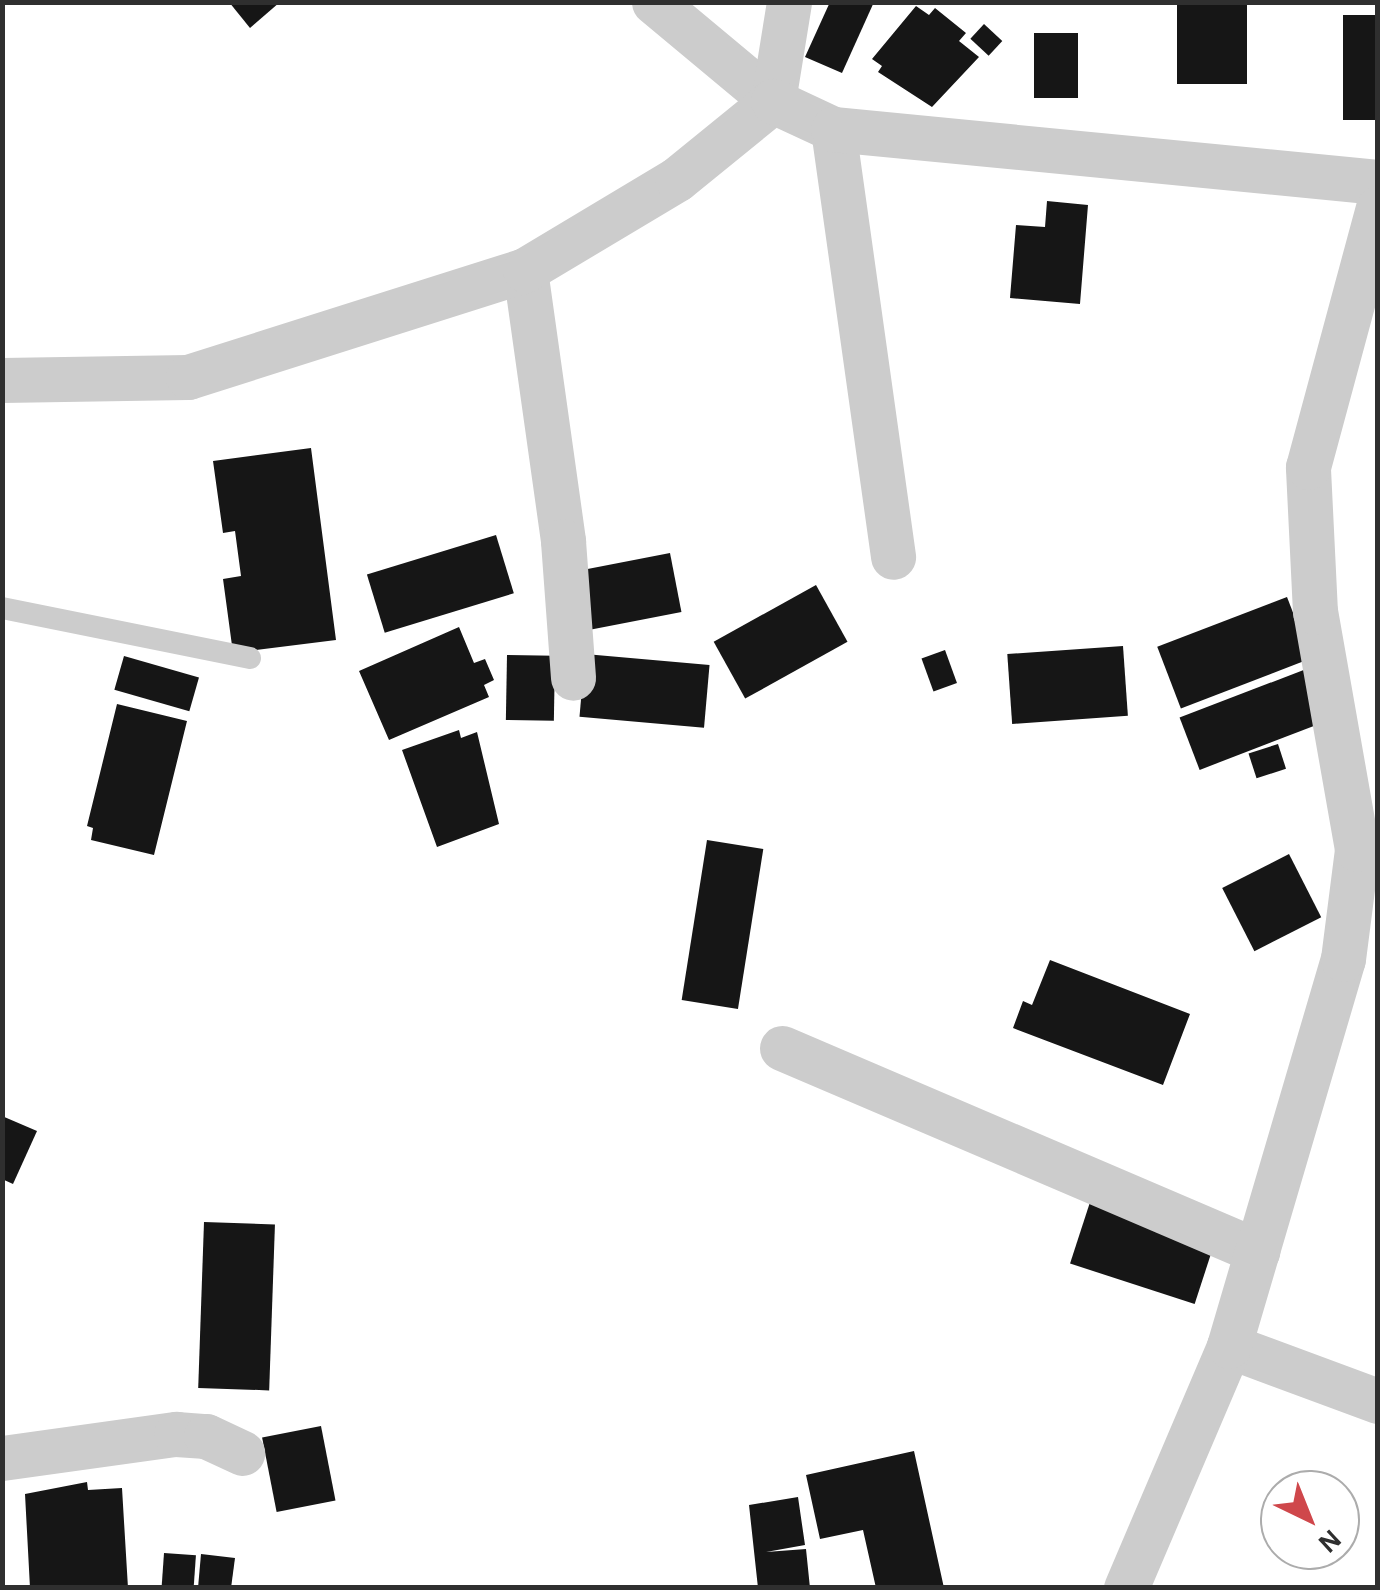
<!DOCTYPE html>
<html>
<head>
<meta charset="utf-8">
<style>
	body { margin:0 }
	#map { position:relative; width:1380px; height:1590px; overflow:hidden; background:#fff; font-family:"Alegreya Sans",sans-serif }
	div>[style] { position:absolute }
	.building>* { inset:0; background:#161616; transform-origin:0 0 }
	.lane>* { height:22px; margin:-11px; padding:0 11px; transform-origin:11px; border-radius:11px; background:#ccc }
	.street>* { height:45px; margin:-22.5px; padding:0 22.5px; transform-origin:22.5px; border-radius:22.5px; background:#ccc }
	span { translate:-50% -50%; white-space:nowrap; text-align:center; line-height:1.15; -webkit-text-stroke:10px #fff; paint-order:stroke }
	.frame { position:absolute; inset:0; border:5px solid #2f2f2f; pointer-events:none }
	.north { position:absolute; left:1260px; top:1470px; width:100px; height:100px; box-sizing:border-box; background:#fff; border:2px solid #acacac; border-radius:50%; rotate:137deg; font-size:28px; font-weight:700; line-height:40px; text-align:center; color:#2f2f2f }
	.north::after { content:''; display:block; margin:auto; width:35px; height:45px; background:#cf474b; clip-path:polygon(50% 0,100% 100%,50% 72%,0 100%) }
</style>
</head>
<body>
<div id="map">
	<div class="building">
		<i style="clip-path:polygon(229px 2px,280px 2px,250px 28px)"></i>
		<i style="clip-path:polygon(830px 2px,874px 2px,842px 73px,805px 57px)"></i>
		<i style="left:1177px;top:2px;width:70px;height:82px"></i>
		<i style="clip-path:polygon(916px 6px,929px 15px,935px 8px,966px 33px,959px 41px,979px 57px,932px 107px,878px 72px,882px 66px,872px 59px)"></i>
		<i style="left:1378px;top:15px;width:105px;height:35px;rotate:90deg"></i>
		<i style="left:984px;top:24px;width:25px;height:20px;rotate:43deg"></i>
		<i style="left:1034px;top:33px;width:44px;height:65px"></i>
		<i style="clip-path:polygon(1047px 201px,1088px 205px,1080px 304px,1010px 298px,1016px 225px,1045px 227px)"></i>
		<i style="clip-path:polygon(311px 448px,336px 640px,233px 653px,223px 579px,241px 576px,235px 531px,223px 533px,213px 461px)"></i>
		<i style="left:496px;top:535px;width:61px;height:135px;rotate:73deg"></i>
		<i style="left:670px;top:553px;width:60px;height:101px;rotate:79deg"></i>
		<i style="left:816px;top:585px;width:65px;height:117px;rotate:61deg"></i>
		<i style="left:1287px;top:597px;width:66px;height:139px;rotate:69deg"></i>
		<i style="clip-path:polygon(459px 627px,474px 663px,485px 659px,494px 680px,484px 685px,489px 697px,389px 740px,359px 671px)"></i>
		<i style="left:1123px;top:646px;width:70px;height:116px;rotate:86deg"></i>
		<i style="left:945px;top:650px;width:35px;height:25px;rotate:70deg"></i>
		<i style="left:585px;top:654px;width:125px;height:63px;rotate:5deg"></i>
		<i style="left:507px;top:655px;width:48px;height:65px;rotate:1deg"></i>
		<i style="left:124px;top:656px;width:78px;height:35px;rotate:16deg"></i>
		<i style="left:1314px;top:666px;width:56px;height:144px;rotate:69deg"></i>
		<i style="clip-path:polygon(117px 704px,187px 721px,154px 855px,91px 840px,93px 828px,87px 826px)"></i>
		<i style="clip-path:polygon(459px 730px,461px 738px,477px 732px,499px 824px,437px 847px,402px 750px)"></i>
		<i style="left:1278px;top:744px;width:26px;height:31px;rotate:72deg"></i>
		<i style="left:707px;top:840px;width:57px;height:162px;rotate:9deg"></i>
		<i style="left:1289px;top:854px;width:71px;height:75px;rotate:63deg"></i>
		<i style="clip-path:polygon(1050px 960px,1190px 1014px,1163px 1085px,1013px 1028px,1023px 1001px,1032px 1005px)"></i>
		<i style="clip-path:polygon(2px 1116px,37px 1131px,13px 1184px,2px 1179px)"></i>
		<i style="left:1092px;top:1196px;width:131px;height:71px;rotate:18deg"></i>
		<i style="left:204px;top:1222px;width:71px;height:166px;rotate:2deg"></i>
		<i style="left:321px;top:1426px;width:76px;height:60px;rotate:79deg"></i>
		<i style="clip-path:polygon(914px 1451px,944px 1588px,876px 1588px,863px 1530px,820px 1539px,806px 1475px)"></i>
		<i style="clip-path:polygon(87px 1482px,88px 1490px,122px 1488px,128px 1588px,30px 1588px,25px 1494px)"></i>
		<i style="clip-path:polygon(798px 1497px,805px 1545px,766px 1552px,806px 1549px,810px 1588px,758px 1588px,749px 1505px)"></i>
		<i style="left:164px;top:1553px;width:32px;height:35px;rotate:4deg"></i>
		<i style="clip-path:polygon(201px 1554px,235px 1558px,231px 1588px,198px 1588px)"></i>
	</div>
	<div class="lane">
		<i style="left:2px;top:608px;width:253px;rotate:11.4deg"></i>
	</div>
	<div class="street">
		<i style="left:654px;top:2px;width:155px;rotate:39.8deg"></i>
		<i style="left:773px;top:101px;width:100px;rotate:-80.8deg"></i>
		<i style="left:833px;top:129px;width:432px;rotate:82deg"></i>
		<i style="left:525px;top:270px;width:274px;rotate:82deg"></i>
		<i style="left:563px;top:541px;width:137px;rotate:85.8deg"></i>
		<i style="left:2px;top:380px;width:186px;rotate:-0.9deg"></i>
		<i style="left:188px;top:377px;width:354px;rotate:-17.6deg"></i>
		<i style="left:525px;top:270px;width:177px;rotate:-30.9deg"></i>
		<i style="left:677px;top:179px;width:124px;rotate:-39.1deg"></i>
		<i style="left:773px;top:101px;width:66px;rotate:25deg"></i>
		<i style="left:833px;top:129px;width:548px;rotate:5.55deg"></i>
		<i style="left:782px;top:1048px;width:517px;rotate:23.14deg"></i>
		<i style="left:1229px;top:1346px;width:159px;rotate:20.3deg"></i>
		<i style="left:2px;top:1458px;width:176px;rotate:-7.9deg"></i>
		<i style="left:176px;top:1434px;width:30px;rotate:4deg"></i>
		<i style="left:206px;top:1436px;width:40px;rotate:25deg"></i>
		<i style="left:1126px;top:1588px;width:263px;rotate:-66.9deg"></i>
		<i style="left:1229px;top:1346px;width:403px;rotate:-73.6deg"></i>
		<i style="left:1343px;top:959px;width:111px;rotate:-82.7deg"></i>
		<i style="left:1357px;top:849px;width:241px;rotate:-100deg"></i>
		<i style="left:1315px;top:612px;width:145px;rotate:-92.8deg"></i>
		<i style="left:1308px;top:467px;width:268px;rotate:-74.9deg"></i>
	</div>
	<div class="frame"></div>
	<div class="north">N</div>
</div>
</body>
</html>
